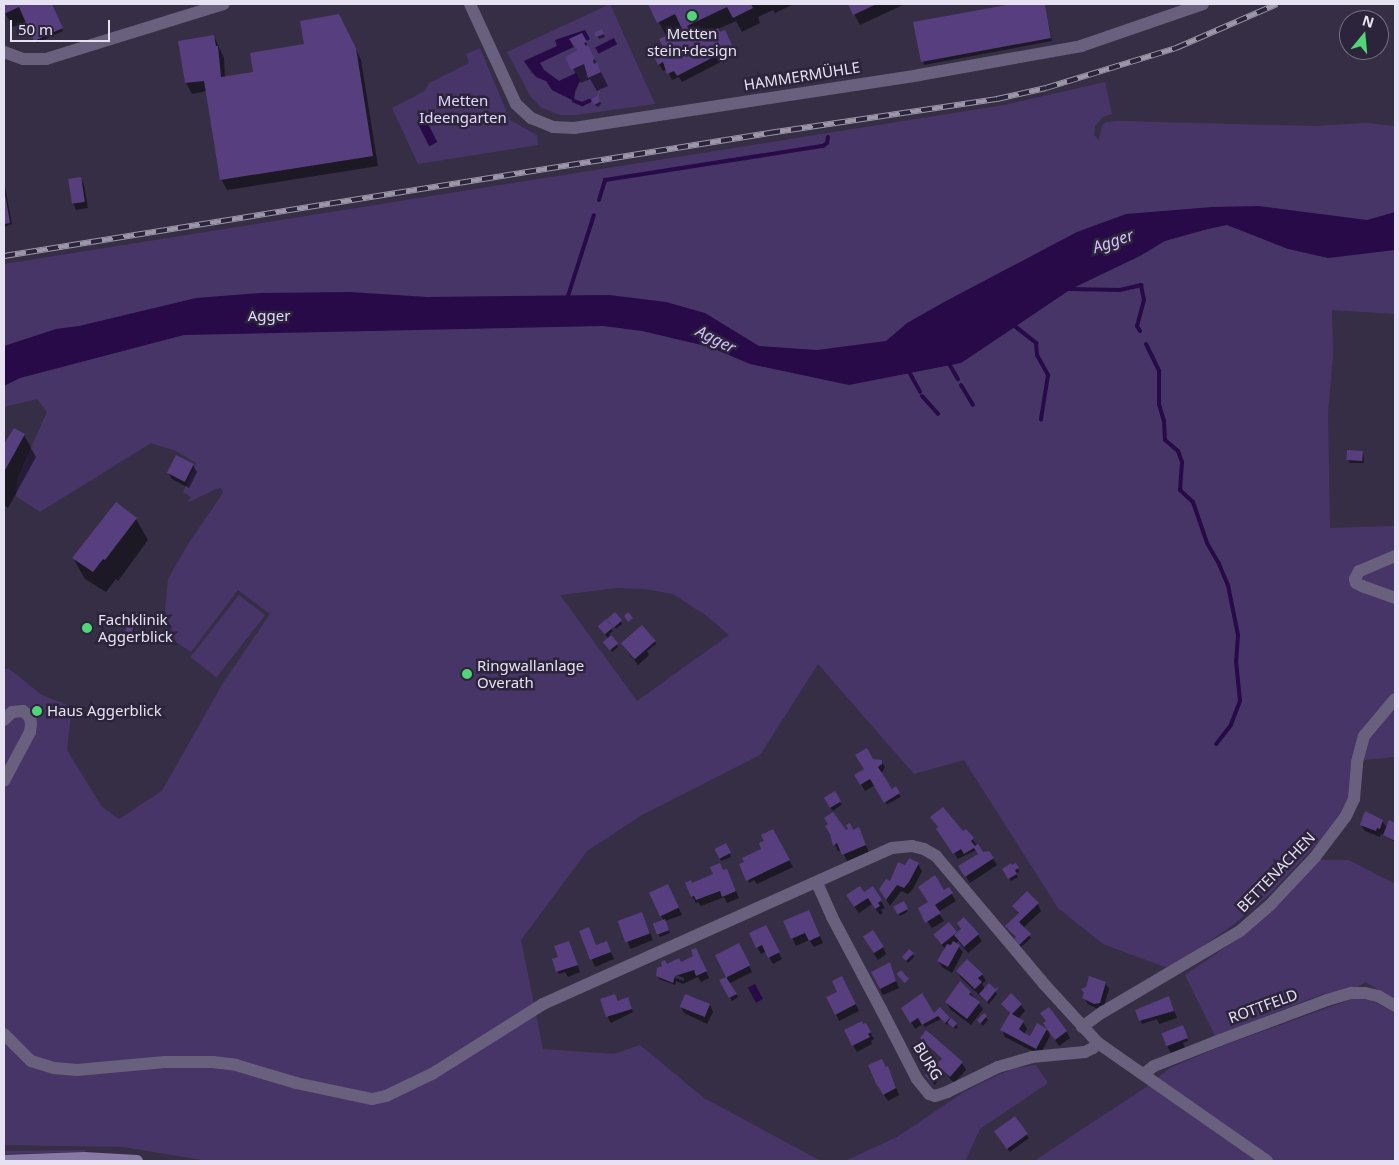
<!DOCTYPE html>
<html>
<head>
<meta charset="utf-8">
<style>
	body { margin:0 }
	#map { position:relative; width:1399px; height:1165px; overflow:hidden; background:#362e45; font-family:"Noto Sans",sans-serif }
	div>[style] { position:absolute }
	.green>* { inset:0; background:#483568; transform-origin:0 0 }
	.water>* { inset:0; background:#270a47; transform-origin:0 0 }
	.shadow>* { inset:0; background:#0007; transform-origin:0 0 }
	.stream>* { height:4px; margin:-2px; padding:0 2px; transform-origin:2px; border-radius:2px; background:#270a47 }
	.building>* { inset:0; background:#573e7e; transform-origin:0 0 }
	.minor>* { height:12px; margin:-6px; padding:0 6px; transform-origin:6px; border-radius:6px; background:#69607d }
	.secondary>* { height:12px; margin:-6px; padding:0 6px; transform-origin:6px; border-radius:6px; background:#8778a6 }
	.rail>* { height:5.5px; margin-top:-2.75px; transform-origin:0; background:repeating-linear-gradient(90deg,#2c243a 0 11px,#9c97a9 0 22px); box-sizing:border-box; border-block:1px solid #9c97a9 }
	.dots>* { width:14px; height:14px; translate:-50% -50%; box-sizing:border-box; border:2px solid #2c243a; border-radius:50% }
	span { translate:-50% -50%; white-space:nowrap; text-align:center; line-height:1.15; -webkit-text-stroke:5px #2c243a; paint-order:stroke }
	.poi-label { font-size:15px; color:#e6e2f1 }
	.left { translate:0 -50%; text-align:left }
	.street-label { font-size:15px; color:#e6e2f1 }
	.park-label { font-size:15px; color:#e2d6fd }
	.water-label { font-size:16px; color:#d2c0f9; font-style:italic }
	.frame { position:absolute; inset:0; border:5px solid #e6e2f1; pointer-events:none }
	.north { position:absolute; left:1339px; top:10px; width:50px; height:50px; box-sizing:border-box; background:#2c243a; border:1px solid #767083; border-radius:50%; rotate:17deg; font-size:14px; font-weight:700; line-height:20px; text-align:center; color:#e6e2f1 }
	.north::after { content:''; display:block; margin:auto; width:18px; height:22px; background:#4fd675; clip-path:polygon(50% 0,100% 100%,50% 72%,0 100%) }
	.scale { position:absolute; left:10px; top:20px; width:100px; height:22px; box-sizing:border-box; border:2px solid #e6e2f1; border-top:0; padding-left:6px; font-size:15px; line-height:18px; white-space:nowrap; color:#e6e2f1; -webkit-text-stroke:4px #2c243a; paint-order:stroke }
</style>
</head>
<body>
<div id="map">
	<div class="green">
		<i style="clip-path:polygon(evenodd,610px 4px,655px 104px,576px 115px,560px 115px,542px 108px,531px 97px,507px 52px,610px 4px,585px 30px,584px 43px,586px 46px,588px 45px,595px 59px,593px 60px,594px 64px,597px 63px,601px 71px,588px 77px,584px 64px,571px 69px,565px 57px,577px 50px,575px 47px,539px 62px,544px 70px,559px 81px,576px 73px,579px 84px,574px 97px,569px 98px,552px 90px,551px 86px,546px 81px,531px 73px,524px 61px,557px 46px,555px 40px,585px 30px,610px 4px,603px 82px,599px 97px,600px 102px,594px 105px,591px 99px,597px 96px,603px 82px)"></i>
		<i style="clip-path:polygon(480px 48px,510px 120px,537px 135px,538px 145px,418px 164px,392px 108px,425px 91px,429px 83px,469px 63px,466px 54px)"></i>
		<i style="clip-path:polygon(evenodd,1105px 82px,1112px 114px,1103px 117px,1095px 126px,1094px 135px,1099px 140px,1102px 125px,1106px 122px,1119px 121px,1315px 126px,1366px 123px,1395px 126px,1395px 314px,1332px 310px,1333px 355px,1328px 413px,1330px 528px,1395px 526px,1395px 757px,1363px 760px,1342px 814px,1332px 828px,1269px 895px,1233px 925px,1170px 969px,1103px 944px,1058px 908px,964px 760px,914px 774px,818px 664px,760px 755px,642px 815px,587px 851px,521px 940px,543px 1049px,614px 1054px,640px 1045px,704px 1098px,821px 1161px,208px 1161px,123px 1147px,4px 1145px,4px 670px,8px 668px,42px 695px,72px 707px,67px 750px,102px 807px,119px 819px,162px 791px,223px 683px,270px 614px,238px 590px,191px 652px,176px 642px,165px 611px,168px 579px,190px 541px,223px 493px,221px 488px,216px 489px,187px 503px,191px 497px,183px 492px,196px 463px,176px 451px,151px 443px,40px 512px,16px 496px,17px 479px,47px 412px,37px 399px,4px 407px,4px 264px,1004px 105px,1105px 82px,1141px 254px,1071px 289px,961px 363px,1090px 263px,1141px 254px,1105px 82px,617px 588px,645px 589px,673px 594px,708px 617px,729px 635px,637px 701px,560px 595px,617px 588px)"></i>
		<i style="left:239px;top:595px;width:33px;height:79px;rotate:38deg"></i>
		<i style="clip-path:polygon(1320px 860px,1349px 860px,1395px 884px,1395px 1000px,1366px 982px,1353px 989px,1323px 994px,1215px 1036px,1185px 975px,1248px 932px,1275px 908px)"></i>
		<i style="clip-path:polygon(1355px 998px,1371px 1000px,1395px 1013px,1395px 1161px,1034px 1161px,1148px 1086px,1170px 1068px,1222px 1046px)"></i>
		<i style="clip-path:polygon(1036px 1065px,1048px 1083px,980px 1129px,965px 1161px,845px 1161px,897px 1137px,964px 1092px,998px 1075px,1016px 1068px)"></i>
		<i style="clip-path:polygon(85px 1150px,85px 1152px,4px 1154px,4px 1151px)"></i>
	</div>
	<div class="water">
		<i style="clip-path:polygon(585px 30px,590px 39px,586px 41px,582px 33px,570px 39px,573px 47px,540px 63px,544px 70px,559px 81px,576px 73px,580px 81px,575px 91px,574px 101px,552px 90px,546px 81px,536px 77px,524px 61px,557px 46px,555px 40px)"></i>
		<i style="left:614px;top:38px;width:7px;height:21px;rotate:63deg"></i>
		<i style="left:425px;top:118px;width:27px;height:9px;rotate:63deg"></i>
		<i style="clip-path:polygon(1259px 206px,1367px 220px,1395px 212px,1395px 250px,1328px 258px,1288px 249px,1227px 225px,1208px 229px,1165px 241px,1140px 256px,1071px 289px,961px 363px,849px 385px,750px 364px,710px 347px,642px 331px,603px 326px,184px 335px,20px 378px,4px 386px,4px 346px,56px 329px,79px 326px,196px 298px,259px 293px,350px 292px,427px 297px,609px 295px,666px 302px,705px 313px,759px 346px,817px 350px,886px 341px,907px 323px,946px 301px,1077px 232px,1126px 214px,1212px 207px)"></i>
		<i style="left:755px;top:984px;width:17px;height:8px;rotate:62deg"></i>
	</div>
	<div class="shadow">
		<i style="clip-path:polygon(4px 4px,51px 4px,63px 31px,37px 43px,27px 21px,13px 27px,4px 11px)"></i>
		<i style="clip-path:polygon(evenodd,649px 4px,794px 4px,775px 13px,773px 10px,758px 17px,760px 23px,742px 32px,736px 21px,718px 29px,720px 34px,728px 38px,736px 54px,682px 82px,679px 77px,672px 80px,667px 69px,663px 71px,659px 64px,665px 49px,667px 37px,649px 4px,690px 30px,696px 40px,693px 42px,689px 31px,690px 30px)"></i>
		<i style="clip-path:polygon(849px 4px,905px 4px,860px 25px)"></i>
		<i style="clip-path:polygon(1018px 4px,1045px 4px,1052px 41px,924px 65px,915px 23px)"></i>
		<i style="clip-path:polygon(345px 26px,361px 60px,378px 166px,227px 190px,221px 179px,207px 91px,192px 94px,186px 83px,179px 42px,214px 36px,224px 58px,225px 77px,254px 73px)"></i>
		<i style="clip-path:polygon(602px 31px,605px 37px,599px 39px,596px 33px)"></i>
		<i style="clip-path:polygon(582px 34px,608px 86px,597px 91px,590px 79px,581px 83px,573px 69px)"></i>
		<i style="clip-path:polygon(600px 101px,601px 104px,598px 107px,594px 104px)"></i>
		<i style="clip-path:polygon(80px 178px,84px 185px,88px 208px,76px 210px,73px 203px)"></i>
		<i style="clip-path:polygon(4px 182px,12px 224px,4px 227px)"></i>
		<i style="clip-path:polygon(24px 435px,36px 457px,8px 508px,4px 505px,4px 445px)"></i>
		<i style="clip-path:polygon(1363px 452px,1364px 463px,1350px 463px,1348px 460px)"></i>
		<i style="clip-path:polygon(193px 465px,197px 472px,189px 488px,172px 479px,168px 472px)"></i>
		<i style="clip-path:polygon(136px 519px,148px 540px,118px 581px,116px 579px,106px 592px,85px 579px,73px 558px)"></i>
		<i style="clip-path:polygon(137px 614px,138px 617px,132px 636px,126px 631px)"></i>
		<i style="clip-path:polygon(605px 621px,613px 631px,609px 634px,618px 647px,612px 652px,606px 644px,608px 638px,601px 629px)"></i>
		<i style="clip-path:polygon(621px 621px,622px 624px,616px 629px,610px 622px)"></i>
		<i style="clip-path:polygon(655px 641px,656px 644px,647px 651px,649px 655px,638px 665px,622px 644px)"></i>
		<i style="clip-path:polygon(873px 760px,881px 761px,885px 767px,875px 785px,865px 791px,856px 776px,865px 770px)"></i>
		<i style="left:896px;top:788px;width:10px;height:16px;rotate:61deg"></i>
		<i style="left:834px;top:793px;width:14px;height:11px;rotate:56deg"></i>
		<i style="clip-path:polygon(932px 818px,972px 839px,983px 854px,993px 859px,997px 865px,970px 883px,964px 873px,979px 855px,976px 850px,958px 859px)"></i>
		<i style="clip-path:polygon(1382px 821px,1387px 828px,1390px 822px,1395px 825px,1395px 842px,1384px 835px,1381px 834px,1380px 837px,1365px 831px,1361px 825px)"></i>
		<i style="clip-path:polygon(773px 831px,793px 867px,757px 884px,754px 880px,749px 883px,746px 862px,763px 849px)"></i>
		<i style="clip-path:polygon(853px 831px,862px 836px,869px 852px,847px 861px,841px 849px,838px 852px,832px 836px)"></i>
		<i style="clip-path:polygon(727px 848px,731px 857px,721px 861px,720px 858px)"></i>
		<i style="clip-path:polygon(918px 864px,922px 871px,913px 889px,908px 894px,901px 891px,890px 906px,880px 889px,891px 883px,906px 867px)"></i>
		<i style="clip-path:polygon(1016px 864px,1019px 871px,1016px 874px,1018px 877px,1011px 881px,1004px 869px)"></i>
		<i style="clip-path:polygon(724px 872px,730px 877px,739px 898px,727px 903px,724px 897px,701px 906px,698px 902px,696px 903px,692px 896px,692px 884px)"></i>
		<i style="clip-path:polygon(873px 888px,885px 908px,881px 910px,883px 913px,880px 915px,872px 904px,859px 913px,851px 902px)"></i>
		<i style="clip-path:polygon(949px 889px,956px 901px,938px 912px,944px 921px,932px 928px,923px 915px)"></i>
		<i style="clip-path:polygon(671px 892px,682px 915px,665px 921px,670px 933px,660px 937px,658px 934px,664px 921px,660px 914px)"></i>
		<i style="left:903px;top:902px;width:11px;height:9px;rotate:63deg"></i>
		<i style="clip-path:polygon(1038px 904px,1041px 911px,1023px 928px,1031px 938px,1021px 947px,1017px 942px,1019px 915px,1014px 906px)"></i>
		<i style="left:642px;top:913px;width:29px;height:24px;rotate:68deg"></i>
		<i style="clip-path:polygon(812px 918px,823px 943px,814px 947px,809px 940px,796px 946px,785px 922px)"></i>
		<i style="clip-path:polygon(949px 924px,958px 934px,978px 935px,982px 941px,968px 953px,958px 941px,956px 944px,963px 952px,952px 973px,942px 967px,938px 961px,945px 949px,935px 936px)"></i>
		<i style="clip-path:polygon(580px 932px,596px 946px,606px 942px,614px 959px,595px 967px)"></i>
		<i style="clip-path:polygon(769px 933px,782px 959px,773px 964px,766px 951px,761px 954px,757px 947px)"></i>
		<i style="clip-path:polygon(868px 944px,883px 947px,886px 954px,878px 960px)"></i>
		<i style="clip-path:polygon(572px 949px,580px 972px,568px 977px,565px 972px,559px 974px,557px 971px)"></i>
		<i style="clip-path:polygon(742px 951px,752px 972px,730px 983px,738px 997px,732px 1001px,721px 981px,728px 977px,717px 956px)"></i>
		<i style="clip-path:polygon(913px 954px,914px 957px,908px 963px,903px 958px)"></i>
		<i style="clip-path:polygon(evenodd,702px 962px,709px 978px,701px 982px,698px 977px,683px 984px,676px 981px,675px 985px,659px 979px,658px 976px,667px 965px,702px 962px,665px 971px,684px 978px,684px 981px,665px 974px,665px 971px)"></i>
		<i style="left:889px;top:964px;width:26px;height:18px;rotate:67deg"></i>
		<i style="clip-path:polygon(957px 971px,982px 974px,986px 981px,982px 984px,985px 989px,995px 991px,997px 994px,989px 1004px,961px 978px)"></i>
		<i style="clip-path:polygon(1105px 983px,1109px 989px,1103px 1009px,1099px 1010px,1088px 1004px,1084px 998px)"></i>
		<i style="clip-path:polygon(846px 984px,859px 1011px,839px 1021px,836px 1014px)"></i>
		<i style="clip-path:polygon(970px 992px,983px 1009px,971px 1025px,950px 1009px,946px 1002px)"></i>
		<i style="clip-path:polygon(615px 995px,619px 1002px,629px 1002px,633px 1012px,611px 1023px,607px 1016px)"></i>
		<i style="clip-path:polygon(686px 996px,710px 1005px,713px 1012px,707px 1024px,684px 1013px,681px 1007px)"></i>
		<i style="clip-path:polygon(1169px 998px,1177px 1018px,1159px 1024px,1157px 1019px,1142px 1024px,1137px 1011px)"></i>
		<i style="clip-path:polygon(1003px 1004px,1021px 1005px,1025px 1011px,1018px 1019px,1023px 1022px,1027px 1029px,1024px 1034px,1030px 1038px,1037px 1025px,1048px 1031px,1050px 1036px,1040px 1055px,1005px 1037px,1002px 1030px,1010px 1014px)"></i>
		<i style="clip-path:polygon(903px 1008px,933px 1015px,940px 1009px,958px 1027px,956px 1029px,948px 1023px,947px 1025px,941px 1019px,925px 1027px,923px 1024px,915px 1029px)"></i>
		<i style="clip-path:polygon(984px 1015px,988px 1020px,983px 1026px,980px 1023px)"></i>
		<i style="clip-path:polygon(866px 1025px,874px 1039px,871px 1041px,872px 1044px,857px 1052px,853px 1045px)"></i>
		<i style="clip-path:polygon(1049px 1030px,1066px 1031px,1070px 1038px,1059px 1046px)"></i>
		<i style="clip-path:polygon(1184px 1030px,1188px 1041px,1183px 1043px,1185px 1048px,1171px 1053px,1167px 1046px)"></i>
		<i style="clip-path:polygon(926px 1032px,962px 1063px,966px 1070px,954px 1083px,938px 1065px,942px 1060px,921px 1038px)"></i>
		<i style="clip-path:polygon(886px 1069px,891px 1075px,899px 1095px,888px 1101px,878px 1086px)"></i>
		<i style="clip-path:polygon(929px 1072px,937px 1082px,935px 1085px,928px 1078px)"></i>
		<i style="clip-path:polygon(1015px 1118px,1029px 1138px,1010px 1152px,997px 1135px)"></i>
	</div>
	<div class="stream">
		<i style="left:574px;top:101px;width:9px;rotate:21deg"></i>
		<i style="left:582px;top:104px;width:8px;rotate:-23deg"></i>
		<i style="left:599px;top:200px;width:21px;rotate:-73deg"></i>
		<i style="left:605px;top:180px;width:221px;rotate:-8.9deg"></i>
		<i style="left:823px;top:146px;width:5px;rotate:-37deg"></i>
		<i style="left:827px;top:143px;width:6px;rotate:-81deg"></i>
		<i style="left:1069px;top:289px;width:51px;rotate:1.1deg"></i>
		<i style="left:1120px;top:290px;width:22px;rotate:-13deg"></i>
		<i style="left:1141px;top:285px;width:15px;rotate:79deg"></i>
		<i style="left:1144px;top:300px;width:27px;rotate:105deg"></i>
		<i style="left:1137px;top:326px;width:6px;rotate:59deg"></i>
		<i style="left:567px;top:299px;width:88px;rotate:-72.2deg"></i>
		<i style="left:1012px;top:324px;width:31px;rotate:38deg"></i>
		<i style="left:1036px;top:343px;width:12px;rotate:85deg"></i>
		<i style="left:1037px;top:355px;width:23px;rotate:61deg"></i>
		<i style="left:1048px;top:375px;width:45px;rotate:99deg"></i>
		<i style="left:1146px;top:344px;width:30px;rotate:64deg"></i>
		<i style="left:1159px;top:371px;width:33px;rotate:90deg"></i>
		<i style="left:1159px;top:404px;width:18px;rotate:74deg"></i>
		<i style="left:1164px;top:421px;width:19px;rotate:87deg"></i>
		<i style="left:1165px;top:440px;width:17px;rotate:40deg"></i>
		<i style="left:1178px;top:451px;width:12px;rotate:70deg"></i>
		<i style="left:1182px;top:462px;width:28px;rotate:94deg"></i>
		<i style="left:1180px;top:490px;width:18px;rotate:43deg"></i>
		<i style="left:1193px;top:502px;width:43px;rotate:71.1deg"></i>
		<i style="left:1207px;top:543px;width:24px;rotate:60deg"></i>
		<i style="left:1219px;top:564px;width:23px;rotate:67deg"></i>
		<i style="left:1228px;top:585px;width:51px;rotate:78.7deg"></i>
		<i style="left:1238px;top:635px;width:26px;rotate:94deg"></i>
		<i style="left:1236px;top:661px;width:40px;rotate:84.3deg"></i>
		<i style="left:1240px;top:701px;width:26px;rotate:111deg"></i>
		<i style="left:1231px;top:725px;width:24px;rotate:128deg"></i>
		<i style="left:948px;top:362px;width:20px;rotate:60deg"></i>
		<i style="left:908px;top:370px;width:25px;rotate:61deg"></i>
		<i style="left:961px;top:385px;width:23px;rotate:59deg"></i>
		<i style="left:922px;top:396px;width:24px;rotate:48deg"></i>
	</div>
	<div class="building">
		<i style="clip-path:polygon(4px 4px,52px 4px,63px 28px,34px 41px,19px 7px,4px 14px)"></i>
		<i style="clip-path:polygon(648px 4px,751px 4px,753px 8px,733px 18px,727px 7px,687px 26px,693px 40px,718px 28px,720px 32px,725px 30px,733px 47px,677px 76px,674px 71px,667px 74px,663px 62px,658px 65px,653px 54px,664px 49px,659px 39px,682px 29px,675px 14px,657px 23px)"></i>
		<i style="clip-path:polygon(848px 4px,877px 4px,853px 15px)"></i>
		<i style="clip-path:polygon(1012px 4px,1045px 4px,1051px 38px,921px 62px,913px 22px)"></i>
		<i style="clip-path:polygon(339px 14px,356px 48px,373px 156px,220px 180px,204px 81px,185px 83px,178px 41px,214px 35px,216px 46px,218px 46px,221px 77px,253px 72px,250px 53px,304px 44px,300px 21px)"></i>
		<i style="clip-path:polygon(602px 29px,604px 34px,596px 37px,594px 33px)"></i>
		<i style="clip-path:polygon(582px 33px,587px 42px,584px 43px,586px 46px,588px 45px,595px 59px,593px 60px,594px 64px,597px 62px,601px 72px,588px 78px,584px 64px,571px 70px,565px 57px,577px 50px,569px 39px)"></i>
		<i style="clip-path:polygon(601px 87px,599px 97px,600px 102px,594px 105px,591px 99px,597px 96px)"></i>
		<i style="left:81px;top:177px;width:25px;height:13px;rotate:81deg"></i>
		<i style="clip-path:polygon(4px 188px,10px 223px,4px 224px)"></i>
		<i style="clip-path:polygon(14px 428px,25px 434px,4px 472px,4px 444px)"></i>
		<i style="left:1347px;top:450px;width:16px;height:10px;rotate:4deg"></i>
		<i style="left:176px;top:455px;width:20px;height:20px;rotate:27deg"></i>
		<i style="clip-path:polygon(116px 502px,137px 518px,105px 560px,103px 559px,93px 572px,72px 558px)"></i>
		<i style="left:131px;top:611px;width:7px;height:21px;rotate:16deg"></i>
		<i style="left:615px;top:612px;width:11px;height:11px;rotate:49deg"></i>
		<i style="clip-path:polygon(628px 612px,633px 618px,628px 622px,624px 616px)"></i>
		<i style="left:606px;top:619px;width:11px;height:11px;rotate:49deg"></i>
		<i style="left:642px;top:625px;width:21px;height:28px;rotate:49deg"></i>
		<i style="left:611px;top:635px;width:11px;height:11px;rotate:49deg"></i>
		<i style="clip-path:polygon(867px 748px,873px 759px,882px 760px,882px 764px,878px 767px,892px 789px,896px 786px,900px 793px,884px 803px,870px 779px,860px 785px,854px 775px,864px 769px,855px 755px)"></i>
		<i style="left:835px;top:791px;width:12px;height:13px;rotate:59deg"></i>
		<i style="clip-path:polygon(943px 807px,963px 831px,966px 829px,974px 838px,971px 841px,975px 846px,978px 844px,983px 852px,989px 851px,994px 858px,965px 877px,958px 866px,978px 854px,974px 848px,964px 854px,961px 849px,953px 854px,947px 845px,936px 829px,938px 827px,930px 817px)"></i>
		<i style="clip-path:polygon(1365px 811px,1383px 820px,1380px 829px,1377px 828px,1376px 831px,1360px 825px)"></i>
		<i style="clip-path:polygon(833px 812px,846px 830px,848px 829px,846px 825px,850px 823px,853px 830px,859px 827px,866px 845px,842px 855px,837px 843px,833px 846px,830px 834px,825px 826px,828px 824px,824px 818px)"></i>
		<i style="clip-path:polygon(1389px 820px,1395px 823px,1395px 841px,1383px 835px)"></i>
		<i style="clip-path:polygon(773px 829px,790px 860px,746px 881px,739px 864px,744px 862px,742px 858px,761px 849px,759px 843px,764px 841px,761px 835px)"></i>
		<i style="left:726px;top:843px;width:11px;height:13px;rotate:63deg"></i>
		<i style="clip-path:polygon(909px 858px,919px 863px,909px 882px,904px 888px,897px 885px,886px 900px,879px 889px,886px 879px,890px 881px,898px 862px,905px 865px)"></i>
		<i style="clip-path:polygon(720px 863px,723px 870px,727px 869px,736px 891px,722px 897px,720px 891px,696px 900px,694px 896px,691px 897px,685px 883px,691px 880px,692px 883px,713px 874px,710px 867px)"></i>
		<i style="clip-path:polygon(1011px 863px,1012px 865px,1016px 863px,1019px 868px,1015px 870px,1017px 874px,1008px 879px,1002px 869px)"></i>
		<i style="clip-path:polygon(935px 875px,944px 890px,949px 887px,953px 893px,935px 905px,941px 913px,925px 923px,918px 908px,928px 902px,918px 887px)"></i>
		<i style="left:668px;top:884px;width:26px;height:21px;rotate:65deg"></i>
		<i style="clip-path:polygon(860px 886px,864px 892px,873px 886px,882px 900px,878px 903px,880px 906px,875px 909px,868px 898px,854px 907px,846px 895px)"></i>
		<i style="clip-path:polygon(1027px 891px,1039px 903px,1019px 922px,1031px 934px,1019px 945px,1014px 939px,1016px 937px,1005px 926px,1019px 913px,1012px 906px)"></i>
		<i style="left:904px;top:901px;width:9px;height:12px;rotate:63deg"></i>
		<i style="clip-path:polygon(809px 910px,820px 936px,809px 941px,805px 933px,791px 939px,783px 921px)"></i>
		<i style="left:642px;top:912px;width:23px;height:26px;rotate:70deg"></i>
		<i style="clip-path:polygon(964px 917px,979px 934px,964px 947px,954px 935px,961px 929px,957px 923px)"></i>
		<i style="left:665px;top:919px;width:12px;height:13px;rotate:70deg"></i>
		<i style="left:949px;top:922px;width:13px;height:20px;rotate:51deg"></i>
		<i style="clip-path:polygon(766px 925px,780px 952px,768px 958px,762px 945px,756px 948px,749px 933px)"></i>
		<i style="clip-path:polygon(589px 927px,596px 945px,607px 941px,611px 952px,590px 960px,579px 931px)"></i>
		<i style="left:873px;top:930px;width:20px;height:12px;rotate:57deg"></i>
		<i style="clip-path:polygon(569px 941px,578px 965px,556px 972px,552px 959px,558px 957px,554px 946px)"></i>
		<i style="clip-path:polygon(953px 941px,960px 945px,948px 967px,937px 961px,947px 944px,951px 945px)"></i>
		<i style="left:739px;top:943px;width:25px;height:27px;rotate:63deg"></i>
		<i style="clip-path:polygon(696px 948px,707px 971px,696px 976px,694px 970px,675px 976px,673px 983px,656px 976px,657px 968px,662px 966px,661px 962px,665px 960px,667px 964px,679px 958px,681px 962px,693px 956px,691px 950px)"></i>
		<i style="clip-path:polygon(909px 949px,914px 953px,906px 961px,902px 957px)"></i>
		<i style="clip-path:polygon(967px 959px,983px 974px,978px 978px,982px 982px,975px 989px,956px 971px)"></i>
		<i style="clip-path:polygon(890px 962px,896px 981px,880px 989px,871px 972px)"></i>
		<i style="left:901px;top:970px;width:12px;height:6px;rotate:48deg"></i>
		<i style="clip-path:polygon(842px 976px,856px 1004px,835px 1015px,826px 997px,837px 992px,832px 981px)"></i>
		<i style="clip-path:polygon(1089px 976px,1106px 982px,1100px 1003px,1094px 1004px,1082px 998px,1084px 993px,1081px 989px,1086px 987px)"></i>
		<i style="clip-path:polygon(726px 977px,737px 994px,729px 998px,719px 980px)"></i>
		<i style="clip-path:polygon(960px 981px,971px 992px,969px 994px,980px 1002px,967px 1019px,945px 1002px)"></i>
		<i style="clip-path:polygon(989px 983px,995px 989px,999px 987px,987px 1002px,979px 994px)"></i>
		<i style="clip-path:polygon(922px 993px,934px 1013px,940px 1007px,950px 1018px,945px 1023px,938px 1016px,922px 1025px,918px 1018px,910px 1023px,901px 1008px)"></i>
		<i style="clip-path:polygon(1011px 993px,1022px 1004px,1012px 1014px,1024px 1021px,1019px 1029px,1024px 1033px,1030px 1036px,1037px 1023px,1047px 1029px,1043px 1023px,1046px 1021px,1040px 1013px,1049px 1007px,1067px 1031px,1055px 1040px,1047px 1029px,1036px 1049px,1000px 1030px,1010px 1013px,1001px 1004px)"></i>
		<i style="clip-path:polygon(615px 994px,618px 1001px,628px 997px,632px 1009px,606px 1017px,600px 999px)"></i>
		<i style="left:685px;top:994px;width:27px;height:14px;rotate:22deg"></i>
		<i style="clip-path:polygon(1169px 996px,1174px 1011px,1139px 1021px,1135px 1010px)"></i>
		<i style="clip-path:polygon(984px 1013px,987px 1016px,980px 1024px,977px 1020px)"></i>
		<i style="left:951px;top:1018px;width:8px;height:6px;rotate:40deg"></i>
		<i style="clip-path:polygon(862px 1021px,863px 1024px,866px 1023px,871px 1032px,868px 1034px,870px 1037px,852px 1046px,844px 1030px)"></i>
		<i style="left:1183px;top:1025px;width:14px;height:23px;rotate:69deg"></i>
		<i style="clip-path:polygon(926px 1030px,963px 1062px,950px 1077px,936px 1064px,942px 1059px,920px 1038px)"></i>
		<i style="clip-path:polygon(882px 1059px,886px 1067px,888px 1066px,896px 1088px,883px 1095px,878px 1086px,877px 1086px,868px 1065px)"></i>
		<i style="clip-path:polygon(929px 1071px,936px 1078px,932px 1083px,925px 1075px)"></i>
		<i style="left:1015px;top:1116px;width:22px;height:26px;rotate:54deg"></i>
	</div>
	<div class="minor">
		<i style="left:470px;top:4px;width:110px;rotate:65.3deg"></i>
		<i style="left:516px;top:104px;width:21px;rotate:43deg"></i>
		<i style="left:531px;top:118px;width:24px;rotate:22deg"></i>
		<i style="left:553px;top:127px;width:21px;rotate:3deg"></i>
		<i style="left:574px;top:128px;width:349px;rotate:-8.7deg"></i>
		<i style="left:919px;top:75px;width:165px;rotate:-10.1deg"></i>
		<i style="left:1081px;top:46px;width:129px;rotate:-19deg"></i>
		<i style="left:4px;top:52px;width:20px;rotate:20deg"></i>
		<i style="left:23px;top:59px;width:23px"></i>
		<i style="left:46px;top:59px;width:186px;rotate:-17.2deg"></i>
		<i style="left:1395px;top:556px;width:39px;rotate:157deg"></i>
		<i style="left:1359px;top:571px;width:9px;rotate:117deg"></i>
		<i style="left:1355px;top:579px;width:4px;rotate:76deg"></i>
		<i style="left:1356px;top:583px;width:7px;rotate:27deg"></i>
		<i style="left:1362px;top:586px;width:35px;rotate:20deg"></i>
		<i style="left:4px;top:720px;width:11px;rotate:-45deg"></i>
		<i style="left:12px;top:712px;width:11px;rotate:-5deg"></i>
		<i style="left:23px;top:711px;width:9px;rotate:41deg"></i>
		<i style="left:30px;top:717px;width:7px;rotate:82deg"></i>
		<i style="left:31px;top:724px;width:8px;rotate:97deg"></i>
		<i style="left:30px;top:732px;width:55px;rotate:118deg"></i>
		<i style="left:817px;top:883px;width:37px;rotate:66deg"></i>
		<i style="left:832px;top:917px;width:106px;rotate:62deg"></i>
		<i style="left:882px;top:1011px;width:76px;rotate:62.8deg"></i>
		<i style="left:917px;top:1079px;width:19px;rotate:51deg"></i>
		<i style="left:929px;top:1094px;width:6px;rotate:18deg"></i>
		<i style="left:935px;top:1096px;width:13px;rotate:-18deg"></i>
		<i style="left:947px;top:1092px;width:57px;rotate:-26.1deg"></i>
		<i style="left:998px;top:1067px;width:35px;rotate:-16deg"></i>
		<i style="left:1032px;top:1057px;width:53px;rotate:-5.4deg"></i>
		<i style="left:1085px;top:1052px;width:9px;rotate:-27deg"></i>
		<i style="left:1093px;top:1048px;width:7px;rotate:-45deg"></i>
		<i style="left:1082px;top:1027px;width:26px;rotate:-36deg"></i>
		<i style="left:1103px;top:1012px;width:159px;rotate:-30.6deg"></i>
		<i style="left:1240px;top:931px;width:40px;rotate:-41deg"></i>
		<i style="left:1270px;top:905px;width:66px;rotate:-46.8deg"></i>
		<i style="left:1315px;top:857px;width:51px;rotate:-52.9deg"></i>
		<i style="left:1346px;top:816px;width:19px;rotate:-65deg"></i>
		<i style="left:1354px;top:799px;width:37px;rotate:-85deg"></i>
		<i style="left:1357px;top:762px;width:27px;rotate:-75deg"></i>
		<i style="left:1364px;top:736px;width:48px;rotate:-50deg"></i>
		<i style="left:4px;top:1034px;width:38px;rotate:45deg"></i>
		<i style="left:31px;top:1061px;width:24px;rotate:17deg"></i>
		<i style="left:54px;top:1068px;width:23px;rotate:5deg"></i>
		<i style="left:77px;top:1070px;width:88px;rotate:-5.2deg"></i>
		<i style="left:165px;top:1062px;width:48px"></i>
		<i style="left:213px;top:1062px;width:23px;rotate:7deg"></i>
		<i style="left:236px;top:1065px;width:63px;rotate:16.7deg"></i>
		<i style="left:296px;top:1083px;width:78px;rotate:11.9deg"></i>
		<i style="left:372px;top:1099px;width:14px;rotate:-12deg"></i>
		<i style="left:386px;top:1096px;width:51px;rotate:-25.6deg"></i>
		<i style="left:432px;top:1074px;width:131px;rotate:-32.2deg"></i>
		<i style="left:543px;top:1004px;width:382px;rotate:-24.1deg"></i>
		<i style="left:892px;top:848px;width:20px;rotate:-6deg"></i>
		<i style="left:912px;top:846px;width:12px;rotate:14deg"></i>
		<i style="left:924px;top:849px;width:14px;rotate:30deg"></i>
		<i style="left:936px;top:856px;width:167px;rotate:49.8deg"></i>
		<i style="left:1044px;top:984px;width:80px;rotate:47.5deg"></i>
		<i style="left:1098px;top:1043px;width:206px;rotate:34.9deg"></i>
		<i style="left:1145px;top:1073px;width:11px;rotate:-38deg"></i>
		<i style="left:1154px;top:1066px;width:71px;rotate:-21.5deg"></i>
		<i style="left:1220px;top:1040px;width:114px;rotate:-20.5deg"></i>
		<i style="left:1327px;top:1000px;width:26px;rotate:-16deg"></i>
		<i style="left:1352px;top:993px;width:13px"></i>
		<i style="left:1365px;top:993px;width:13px;rotate:13deg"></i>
		<i style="left:1378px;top:996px;width:20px;rotate:30deg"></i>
	</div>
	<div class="secondary">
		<i style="left:4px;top:1161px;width:80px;rotate:-2.1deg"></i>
		<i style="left:84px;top:1158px;width:53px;rotate:3.2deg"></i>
	</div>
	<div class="rail">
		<i style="left:4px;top:256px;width:775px;rotate:-9.13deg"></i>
		<i style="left:769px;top:133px;width:231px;rotate:-8.5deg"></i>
		<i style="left:997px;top:99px;width:50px;rotate:-12.7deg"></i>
		<i style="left:1046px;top:88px;width:136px;rotate:-17.1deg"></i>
		<i style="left:1176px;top:48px;width:110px;rotate:-23.5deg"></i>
	</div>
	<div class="dots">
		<i style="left:692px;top:16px;background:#4fd675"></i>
		<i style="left:87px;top:628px;background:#4fd675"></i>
		<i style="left:467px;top:674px;background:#4fd675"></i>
		<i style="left:37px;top:711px;background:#4fd675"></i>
	</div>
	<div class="poi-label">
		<span style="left:692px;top:42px">Metten<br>stein+design</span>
		<span class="left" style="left:98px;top:628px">Fachklinik<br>Aggerblick</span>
		<span class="left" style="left:477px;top:674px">Ringwallanlage<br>Overath</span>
		<span class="left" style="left:47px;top:711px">Haus Aggerblick</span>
	</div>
	<div class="street-label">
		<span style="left:802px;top:76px;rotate:-9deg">HAMMERMÜHLE</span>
		<span style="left:1276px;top:872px;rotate:-46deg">BETTENACHEN</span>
		<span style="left:1263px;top:1006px;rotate:-20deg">ROTTFELD</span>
		<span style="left:928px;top:1061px;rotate:59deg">BURG</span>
	</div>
	<div class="park-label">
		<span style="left:463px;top:109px">Metten<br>Ideengarten</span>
		<span style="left:269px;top:316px">Agger</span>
	</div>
	<div class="water-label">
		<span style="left:1113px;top:241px;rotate:-19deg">Agger</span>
		<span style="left:716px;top:339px;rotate:27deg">Agger</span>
	</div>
	<div class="frame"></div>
	<div class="north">N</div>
	<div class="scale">50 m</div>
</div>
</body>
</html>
